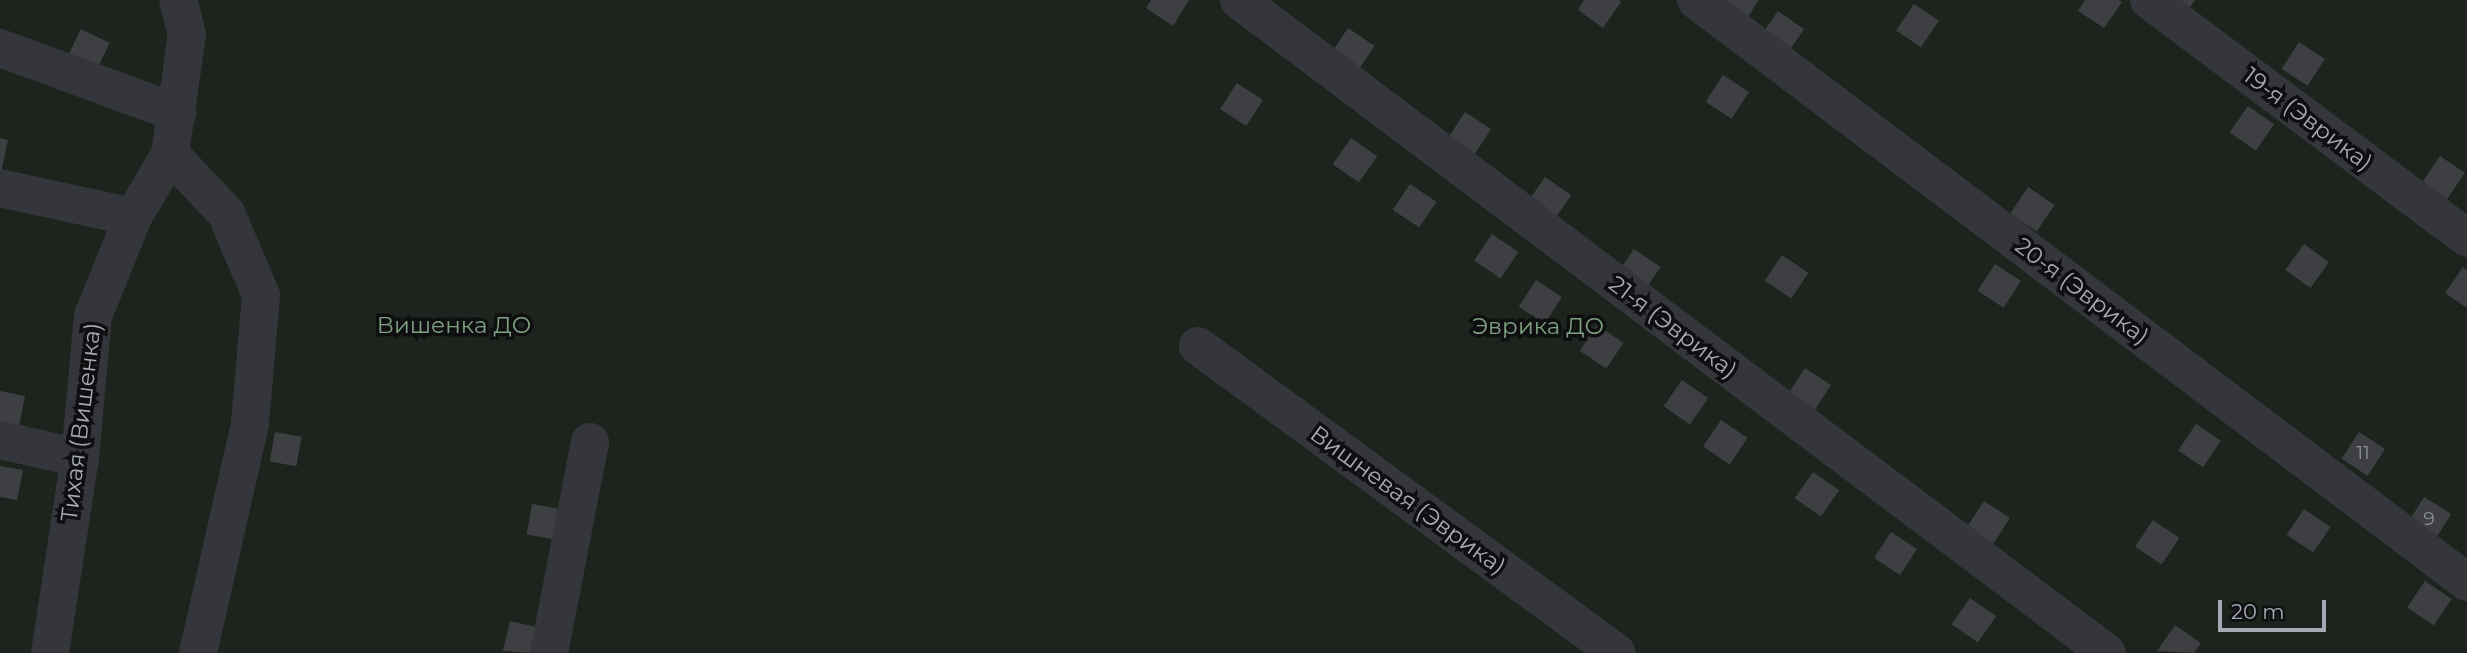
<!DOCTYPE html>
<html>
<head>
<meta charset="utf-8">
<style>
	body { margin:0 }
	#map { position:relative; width:2467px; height:653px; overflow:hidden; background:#141416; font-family:Montserrat,sans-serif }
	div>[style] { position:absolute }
	.green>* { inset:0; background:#1c241d; transform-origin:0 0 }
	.building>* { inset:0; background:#3e3f43; transform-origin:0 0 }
	.minor>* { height:38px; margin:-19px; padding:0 19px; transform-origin:19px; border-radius:19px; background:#35363b }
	span { translate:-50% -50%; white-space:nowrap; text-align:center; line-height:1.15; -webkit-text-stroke:7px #0f0f11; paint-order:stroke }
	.number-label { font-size:19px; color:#8c8f99 }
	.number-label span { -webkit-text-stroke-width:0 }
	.street-label { font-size:23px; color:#a6aab6 }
	.park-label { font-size:23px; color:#7da181 }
	.scale { position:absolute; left:2218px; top:600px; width:108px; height:32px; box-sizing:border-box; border:4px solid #a6aab6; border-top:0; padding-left:9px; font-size:21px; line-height:24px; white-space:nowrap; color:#a6aab6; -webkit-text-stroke:5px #0f0f11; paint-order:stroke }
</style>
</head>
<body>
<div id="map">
	<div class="green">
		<i style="left:0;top:0;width:2467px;height:653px"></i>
	</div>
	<div class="building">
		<i style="clip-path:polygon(1151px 0,1189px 0,1173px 26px,1146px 8px)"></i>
		<i style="clip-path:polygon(1584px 0,1619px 0,1621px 2px,1603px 28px,1578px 10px)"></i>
		<i style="clip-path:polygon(1720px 0,1759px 0,1747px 18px)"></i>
		<i style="clip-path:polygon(2085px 0,2119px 0,2122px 2px,2104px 28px,2078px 11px)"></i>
		<i style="clip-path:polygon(2179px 0,2195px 0,2190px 7px)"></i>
		<i style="left:1914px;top:4px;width:30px;height:32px;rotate:34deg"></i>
		<i style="left:1778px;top:11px;width:32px;height:32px;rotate:35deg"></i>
		<i style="left:1348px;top:28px;width:32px;height:32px;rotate:34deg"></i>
		<i style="left:81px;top:29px;width:32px;height:31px;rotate:26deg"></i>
		<i style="left:2299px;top:42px;width:31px;height:32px;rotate:33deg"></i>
		<i style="left:1723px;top:75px;width:31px;height:32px;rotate:33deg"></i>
		<i style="left:1237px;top:83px;width:31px;height:31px;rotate:33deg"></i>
		<i style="left:2248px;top:106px;width:32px;height:32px;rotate:35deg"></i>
		<i style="left:1465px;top:112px;width:31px;height:32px;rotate:33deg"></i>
		<i style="clip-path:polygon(0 138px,8px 140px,1px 173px,0 173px)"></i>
		<i style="left:1351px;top:138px;width:32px;height:32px;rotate:35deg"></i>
		<i style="left:2440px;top:156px;width:30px;height:32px;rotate:34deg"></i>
		<i style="left:1545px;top:177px;width:32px;height:31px;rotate:35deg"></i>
		<i style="left:1410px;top:184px;width:32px;height:31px;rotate:34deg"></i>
		<i style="left:2028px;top:187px;width:32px;height:32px;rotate:34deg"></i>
		<i style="left:1492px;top:234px;width:32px;height:32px;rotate:34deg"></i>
		<i style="left:2304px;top:244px;width:31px;height:32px;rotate:36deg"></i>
		<i style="left:1634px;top:249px;width:32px;height:31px;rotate:34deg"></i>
		<i style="left:1782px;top:255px;width:32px;height:31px;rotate:34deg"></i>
		<i style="left:1995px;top:264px;width:31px;height:32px;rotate:33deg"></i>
		<i style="clip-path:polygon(2463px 267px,2467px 270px,2467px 308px,2445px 293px)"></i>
		<i style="left:1536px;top:280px;width:31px;height:32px;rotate:33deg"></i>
		<i style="left:1597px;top:325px;width:32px;height:31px;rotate:34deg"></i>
		<i style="left:1805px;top:368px;width:31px;height:32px;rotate:33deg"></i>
		<i style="left:1682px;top:380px;width:32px;height:32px;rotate:35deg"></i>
		<i style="clip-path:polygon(0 391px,25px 396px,19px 426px,0 422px)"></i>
		<i style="left:1721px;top:420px;width:32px;height:32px;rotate:34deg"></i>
		<i style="left:2196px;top:424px;width:30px;height:32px;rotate:34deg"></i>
		<i style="left:275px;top:432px;width:27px;height:30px;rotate:10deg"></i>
		<i style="left:2359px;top:432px;width:31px;height:32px;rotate:33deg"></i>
		<i style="clip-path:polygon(0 466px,23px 470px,17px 500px,0 497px)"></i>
		<i style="left:1813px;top:472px;width:32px;height:32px;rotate:35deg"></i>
		<i style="left:2424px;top:497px;width:32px;height:31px;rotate:32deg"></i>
		<i style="left:1984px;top:501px;width:31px;height:32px;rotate:33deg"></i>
		<i style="left:532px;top:504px;width:27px;height:31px;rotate:10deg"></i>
		<i style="left:2304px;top:509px;width:32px;height:31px;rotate:34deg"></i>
		<i style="left:2153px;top:520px;width:32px;height:32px;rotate:34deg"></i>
		<i style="left:1891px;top:532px;width:31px;height:31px;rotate:33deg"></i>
		<i style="left:2425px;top:581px;width:32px;height:32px;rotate:34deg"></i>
		<i style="left:1970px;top:598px;width:32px;height:32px;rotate:35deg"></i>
		<i style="clip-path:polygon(510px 621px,536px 627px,531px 653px,503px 651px)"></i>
		<i style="clip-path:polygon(2175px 625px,2201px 643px,2194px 653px,2157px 651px)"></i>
	</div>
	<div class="minor">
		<i style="left:1239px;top:0;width:1086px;rotate:36.95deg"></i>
		<i style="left:1696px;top:0;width:966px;rotate:37.05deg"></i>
		<i style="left:2149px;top:0;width:397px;rotate:36.8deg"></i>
		<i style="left:0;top:48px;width:189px;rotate:20.1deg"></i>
		<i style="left:170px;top:154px;width:81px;rotate:46.5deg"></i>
		<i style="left:226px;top:213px;width:89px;rotate:66.9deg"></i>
		<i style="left:261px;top:295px;width:129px;rotate:94.9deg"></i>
		<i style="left:250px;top:424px;width:235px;rotate:102.8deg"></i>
		<i style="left:0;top:188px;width:136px;rotate:12.3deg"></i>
		<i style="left:1198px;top:346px;width:519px;rotate:36.23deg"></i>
		<i style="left:0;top:440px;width:82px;rotate:12.7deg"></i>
		<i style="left:50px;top:653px;width:197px;rotate:-81.3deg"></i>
		<i style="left:80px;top:458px;width:143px;rotate:-84.8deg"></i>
		<i style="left:93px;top:316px;width:107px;rotate:-68deg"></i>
		<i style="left:133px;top:217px;width:73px;rotate:-59.6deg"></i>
		<i style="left:170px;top:154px;width:120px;rotate:-81.9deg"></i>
		<i style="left:187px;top:35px;width:36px;rotate:-104deg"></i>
		<i style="left:549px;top:653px;width:215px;rotate:-79deg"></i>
	</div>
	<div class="number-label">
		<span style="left:2363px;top:453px">11</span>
		<span style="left:2429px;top:519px">9</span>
	</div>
	<div class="street-label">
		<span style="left:2308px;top:119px;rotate:37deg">19-я (Эврика)</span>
		<span style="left:2082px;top:291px;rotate:37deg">20-я (Эврика)</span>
		<span style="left:1673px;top:327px;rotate:37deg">21-я (Эврика)</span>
		<span style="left:81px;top:422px;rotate:-83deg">Тихая (Вишенка)</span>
		<span style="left:1408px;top:500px;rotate:36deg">Вишневая (Эврика)</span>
	</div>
	<div class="park-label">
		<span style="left:454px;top:325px">Вишенка ДО</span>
		<span style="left:1538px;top:326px">Эврика ДО</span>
	</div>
	<div class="scale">20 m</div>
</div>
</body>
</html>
